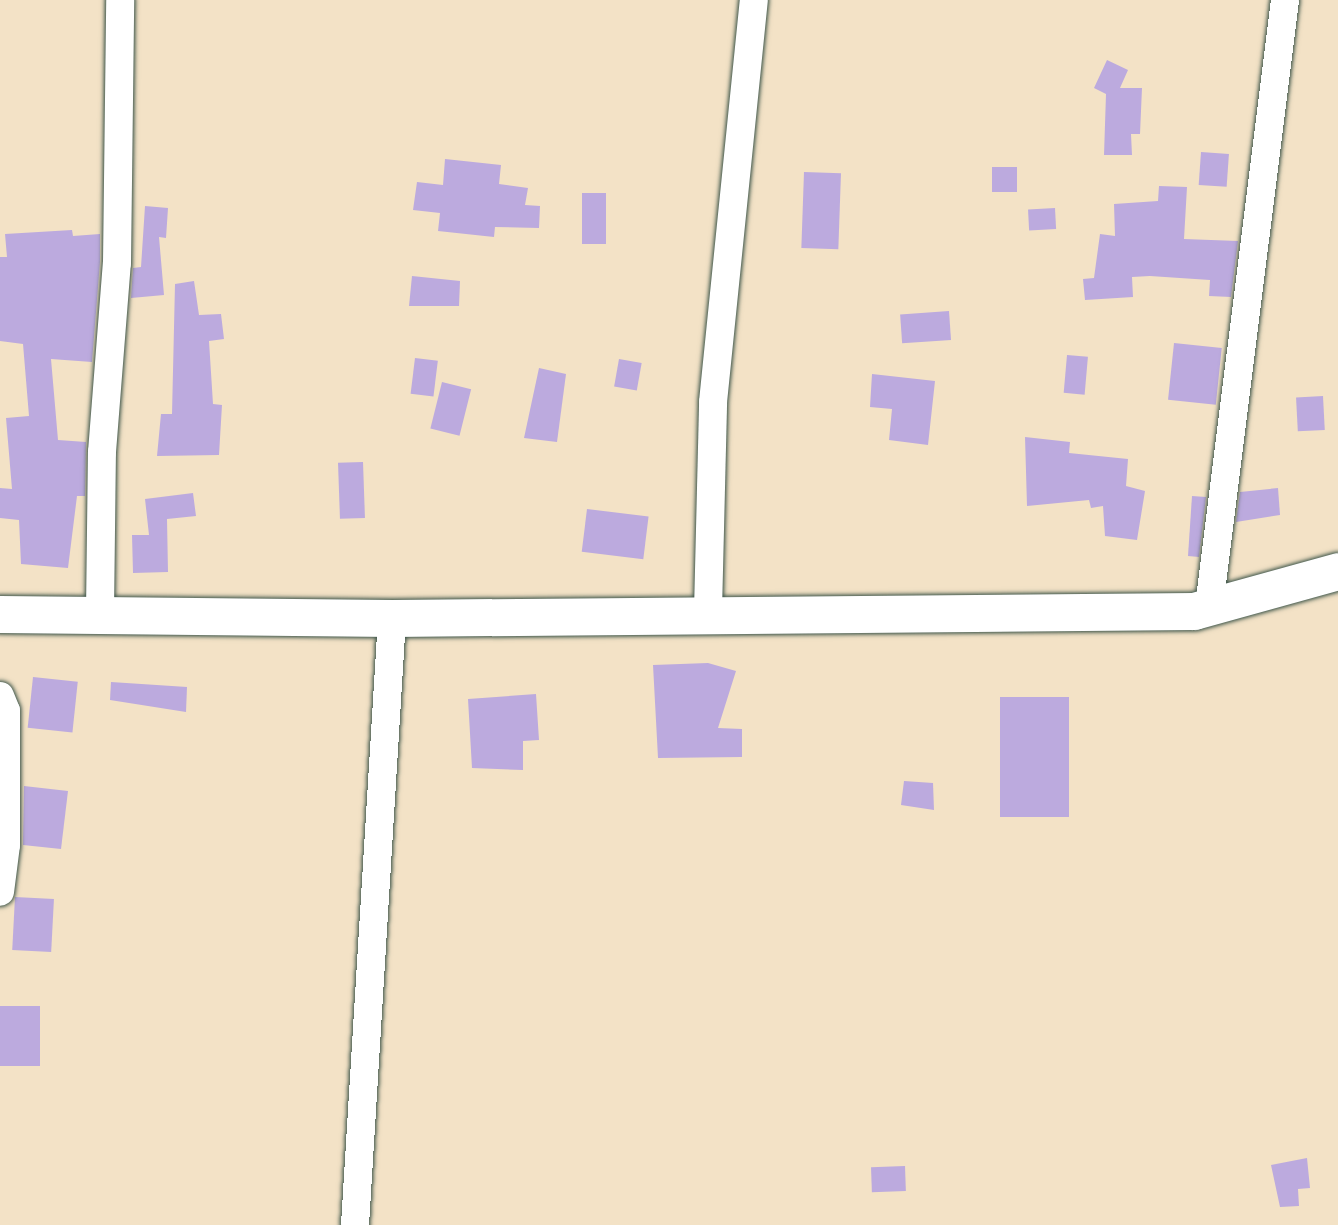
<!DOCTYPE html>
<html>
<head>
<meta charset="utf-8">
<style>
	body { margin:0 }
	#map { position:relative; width:1338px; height:1225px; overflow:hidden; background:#f3e2c6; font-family:Kalam,sans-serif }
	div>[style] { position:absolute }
	.building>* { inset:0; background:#bcaade; transform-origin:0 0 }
	.roads { filter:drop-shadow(0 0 2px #3f564a) drop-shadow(0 0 2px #3f564a) }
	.minor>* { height:28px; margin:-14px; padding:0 14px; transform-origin:14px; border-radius:14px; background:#fff }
	.major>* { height:37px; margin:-18.5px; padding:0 18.5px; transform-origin:18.5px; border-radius:18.5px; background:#fff }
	span { translate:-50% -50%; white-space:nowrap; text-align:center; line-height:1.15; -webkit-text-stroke:6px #fbf7ec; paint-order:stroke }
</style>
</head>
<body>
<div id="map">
	<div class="building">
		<i style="clip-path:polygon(1107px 60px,1128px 70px,1120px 88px,1142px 88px,1140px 134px,1131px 134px,1132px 155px,1104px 155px,1106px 94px,1094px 88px)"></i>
		<i style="left:1201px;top:152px;width:28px;height:33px;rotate:4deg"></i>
		<i style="clip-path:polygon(445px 159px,501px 165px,499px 184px,528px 188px,525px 205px,540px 206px,539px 228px,495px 227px,494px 237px,438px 231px,440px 213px,413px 210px,417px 182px,443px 185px)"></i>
		<i style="left:992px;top:167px;width:25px;height:25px"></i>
		<i style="left:804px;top:172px;width:37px;height:76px;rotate:2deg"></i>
		<i style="clip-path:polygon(1159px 186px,1187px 187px,1184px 239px,1238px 241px,1231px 297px,1209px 296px,1210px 280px,1150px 276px,1132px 277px,1133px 297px,1085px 300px,1083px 279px,1094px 278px,1100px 234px,1115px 236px,1114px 204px,1158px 201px)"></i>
		<i style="left:582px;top:193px;width:24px;height:51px"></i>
		<i style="clip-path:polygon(145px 206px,168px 208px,166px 238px,159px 237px,164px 295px,131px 298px,133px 268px,141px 267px)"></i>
		<i style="left:1055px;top:208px;width:21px;height:27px;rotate:87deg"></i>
		<i style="clip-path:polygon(72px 230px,73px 236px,100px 234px,100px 262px,92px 362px,51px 359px,58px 440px,86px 442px,85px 496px,77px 496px,68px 568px,21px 564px,19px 520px,0 518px,0 488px,12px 489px,6px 418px,29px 416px,23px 344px,0 341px,0 257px,7px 257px,5px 234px)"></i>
		<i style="clip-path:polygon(412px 276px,460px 281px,459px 306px,409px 306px)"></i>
		<i style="clip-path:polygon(194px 281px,199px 315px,221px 314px,224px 339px,209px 341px,213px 404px,222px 405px,219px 455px,157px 456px,161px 414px,172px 414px,175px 284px)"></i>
		<i style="left:949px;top:311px;width:29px;height:49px;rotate:86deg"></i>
		<i style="left:1174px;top:343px;width:48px;height:57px;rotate:6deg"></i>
		<i style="left:1067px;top:355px;width:21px;height:38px;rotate:5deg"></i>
		<i style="left:415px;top:358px;width:23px;height:36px;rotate:7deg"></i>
		<i style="left:619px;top:359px;width:23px;height:28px;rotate:10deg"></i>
		<i style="clip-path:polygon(539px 368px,566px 374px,557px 442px,524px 438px)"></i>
		<i style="clip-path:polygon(872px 374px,935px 381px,928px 445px,889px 440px,892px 409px,870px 407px)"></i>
		<i style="left:442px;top:382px;width:30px;height:48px;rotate:14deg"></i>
		<i style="left:1323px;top:396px;width:34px;height:27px;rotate:87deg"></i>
		<i style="clip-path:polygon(1025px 437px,1070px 442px,1069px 453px,1128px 459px,1126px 486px,1145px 491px,1137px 540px,1105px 536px,1103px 506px,1091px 508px,1089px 500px,1027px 506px)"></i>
		<i style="left:363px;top:462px;width:56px;height:25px;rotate:88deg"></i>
		<i style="clip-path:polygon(1278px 488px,1280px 515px,1236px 522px,1240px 492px)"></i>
		<i style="clip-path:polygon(193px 493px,196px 516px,167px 519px,168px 572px,133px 573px,132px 535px,149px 535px,145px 499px)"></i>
		<i style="clip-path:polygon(1192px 496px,1206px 497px,1199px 557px,1188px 556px)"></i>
		<i style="left:587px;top:509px;width:62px;height:43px;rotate:7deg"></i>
		<i style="clip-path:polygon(708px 663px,736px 671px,718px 728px,742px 729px,742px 757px,658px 758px,653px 665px)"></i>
		<i style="left:33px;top:677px;width:45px;height:51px;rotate:6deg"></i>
		<i style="clip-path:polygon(111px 682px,187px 687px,186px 712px,110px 700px)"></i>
		<i style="clip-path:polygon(536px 694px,539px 740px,523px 741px,523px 770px,472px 768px,468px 699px)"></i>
		<i style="left:1069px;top:697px;width:120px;height:69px;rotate:90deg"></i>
		<i style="clip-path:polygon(904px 781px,933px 783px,934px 810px,901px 805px)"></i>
		<i style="clip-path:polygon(24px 786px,68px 791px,61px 849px,23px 845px)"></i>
		<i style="left:15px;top:897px;width:39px;height:53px;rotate:3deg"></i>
		<i style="left:0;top:1006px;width:40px;height:60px"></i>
		<i style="clip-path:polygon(1307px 1158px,1310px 1188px,1298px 1189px,1299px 1206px,1280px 1207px,1271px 1165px)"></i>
		<i style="left:905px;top:1166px;width:25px;height:34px;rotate:88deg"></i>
	</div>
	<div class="roads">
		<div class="minor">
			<i style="left:1209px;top:607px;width:612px;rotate:-82.86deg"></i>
			<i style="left:708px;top:611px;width:209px;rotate:-88.6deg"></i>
			<i style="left:713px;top:402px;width:404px;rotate:-84.2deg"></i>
			<i style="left:100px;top:612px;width:160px;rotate:-89.3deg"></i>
			<i style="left:102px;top:452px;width:190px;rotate:-85.5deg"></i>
			<i style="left:117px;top:263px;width:263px;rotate:-89.3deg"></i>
			<i style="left:0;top:696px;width:16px;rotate:68deg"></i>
			<i style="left:6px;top:711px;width:134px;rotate:90deg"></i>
			<i style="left:6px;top:845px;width:47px;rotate:97.3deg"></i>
			<i style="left:355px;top:1225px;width:608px;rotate:-86.51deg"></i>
		</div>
		<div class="major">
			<i style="left:0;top:614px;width:392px;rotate:0.6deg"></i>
			<i style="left:392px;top:618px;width:802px;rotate:-0.5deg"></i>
			<i style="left:1194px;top:611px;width:149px;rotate:-15.5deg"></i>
		</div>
	</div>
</div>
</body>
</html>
